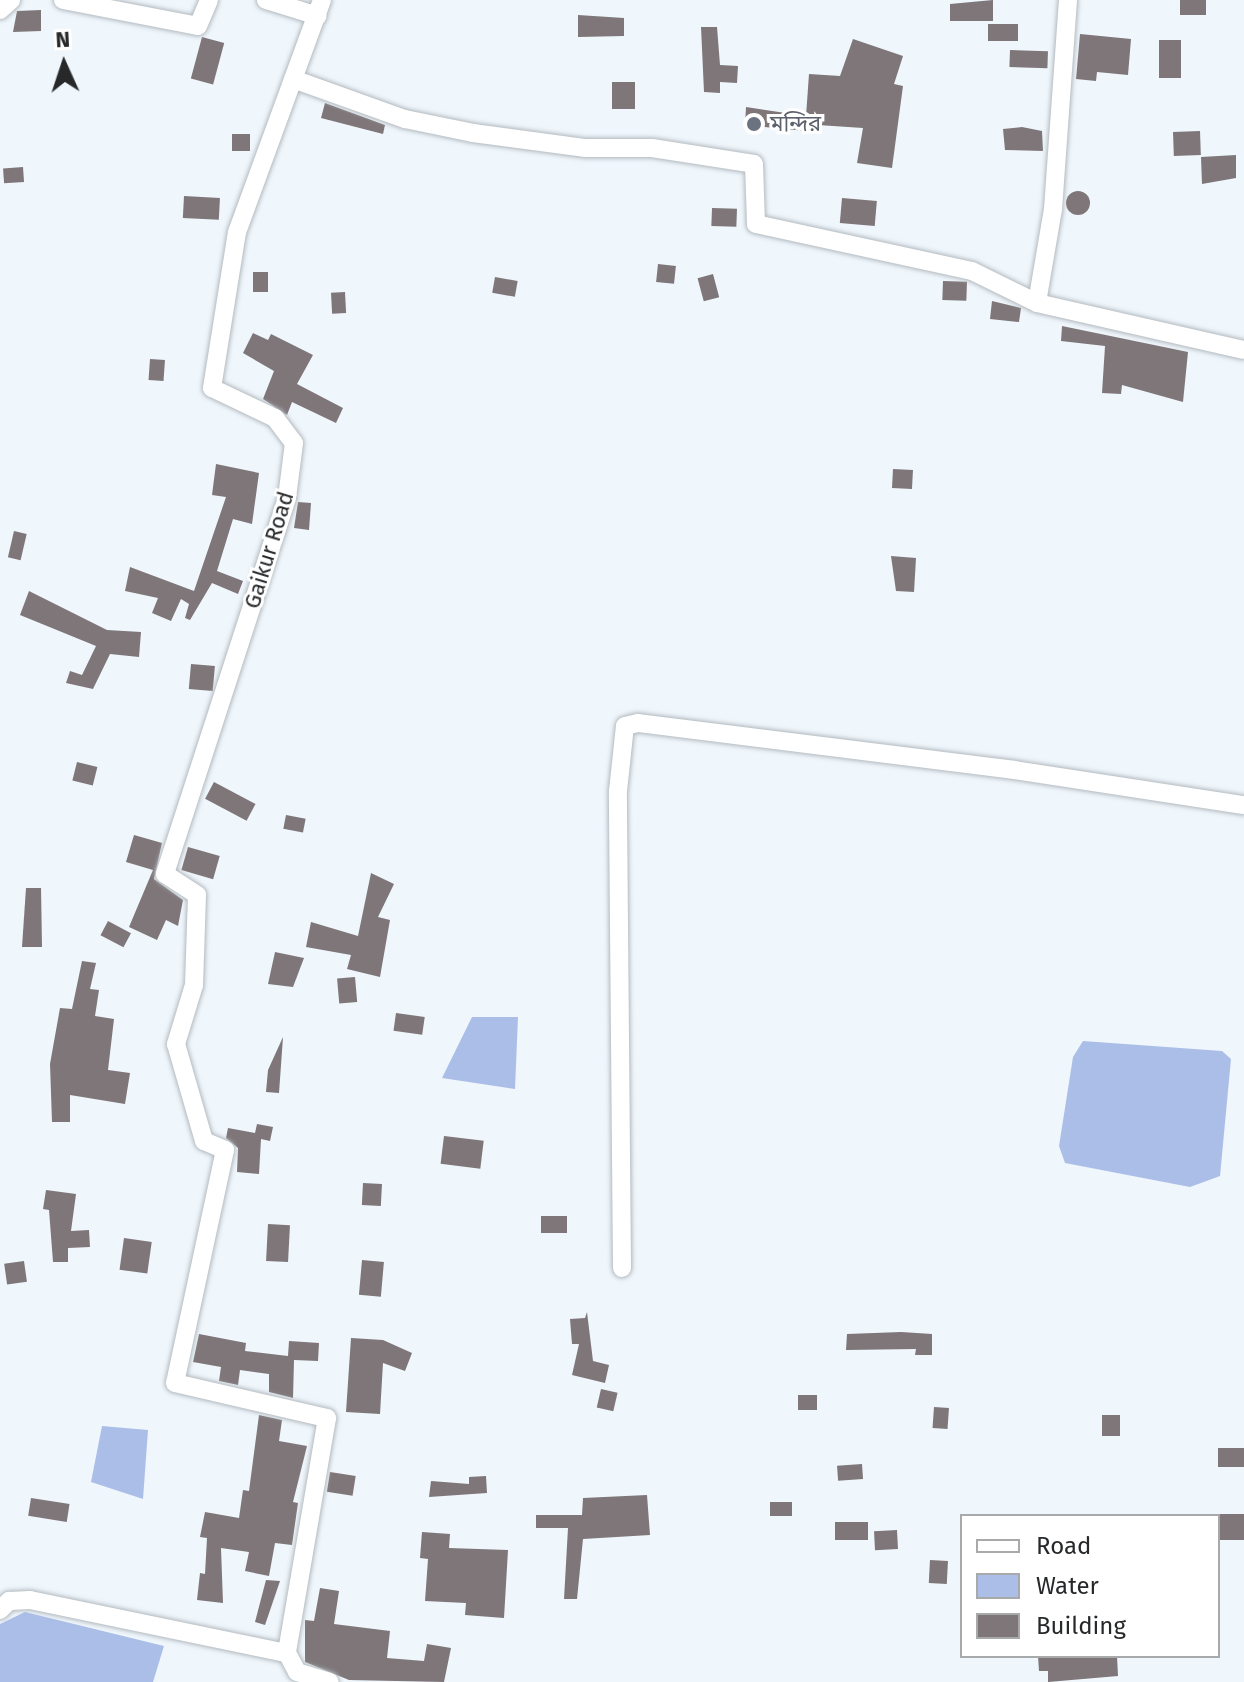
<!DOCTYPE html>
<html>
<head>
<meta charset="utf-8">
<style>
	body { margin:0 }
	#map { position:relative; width:1244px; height:1682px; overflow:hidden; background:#eff6fc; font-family:"Fira Sans","Noto Sans Bengali",sans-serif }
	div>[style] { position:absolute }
	.water>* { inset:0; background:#abbee8 }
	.building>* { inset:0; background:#7e7678; transform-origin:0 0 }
	.round { border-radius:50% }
	.roads { filter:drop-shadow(0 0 2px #b3babf) drop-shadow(0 0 2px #b3babf) }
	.minor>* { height:18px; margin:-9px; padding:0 9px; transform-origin:9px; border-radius:9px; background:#fff }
	.dots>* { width:22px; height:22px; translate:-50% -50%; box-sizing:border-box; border:4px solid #fff; border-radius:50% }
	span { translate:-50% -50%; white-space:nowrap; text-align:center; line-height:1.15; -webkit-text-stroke:6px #fff; paint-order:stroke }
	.worship-label { font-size:22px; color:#5b616d }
	.left { translate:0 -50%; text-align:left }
	.street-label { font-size:22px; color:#26282a }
	.legend { position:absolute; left:960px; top:1514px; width:260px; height:144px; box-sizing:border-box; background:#fff; border:2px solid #a8a9aa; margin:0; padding:10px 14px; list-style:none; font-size:24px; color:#26282a }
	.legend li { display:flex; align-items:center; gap:16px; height:40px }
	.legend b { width:40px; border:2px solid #a8a9aa }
	.north { position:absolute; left:24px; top:24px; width:80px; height:80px; -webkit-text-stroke:6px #fff; paint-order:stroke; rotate:357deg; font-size:22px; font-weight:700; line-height:32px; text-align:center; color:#26282a }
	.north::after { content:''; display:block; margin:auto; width:28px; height:36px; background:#26282a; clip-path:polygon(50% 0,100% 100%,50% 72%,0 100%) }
</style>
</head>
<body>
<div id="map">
	<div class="water">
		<i style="clip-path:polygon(472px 1017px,518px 1017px,515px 1089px,442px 1078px)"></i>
		<i style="clip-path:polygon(1083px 1041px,1222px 1051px,1231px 1059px,1220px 1176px,1190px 1187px,1065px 1163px,1059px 1146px,1073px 1057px)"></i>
		<i style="clip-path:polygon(102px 1426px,148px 1430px,143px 1499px,91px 1482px)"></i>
		<i style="clip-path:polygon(25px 1612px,164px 1646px,153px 1682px,0 1682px,0 1624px)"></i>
	</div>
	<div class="building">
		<i style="clip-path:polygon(993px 0,993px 21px,950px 21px,950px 4px)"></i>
		<i style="left:1180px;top:0;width:26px;height:15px"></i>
		<i style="clip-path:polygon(41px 10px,41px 31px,13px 32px,17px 11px)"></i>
		<i style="clip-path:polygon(578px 15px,624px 18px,624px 36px,578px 37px)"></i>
		<i style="left:1018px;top:24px;width:17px;height:30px;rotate:90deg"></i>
		<i style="clip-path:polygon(701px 27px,717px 27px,720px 65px,738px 66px,737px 83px,720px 82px,720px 93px,704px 92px)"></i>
		<i style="clip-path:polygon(1080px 34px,1131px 39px,1128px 75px,1097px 72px,1096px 81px,1076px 79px)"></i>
		<i style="left:202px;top:37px;width:23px;height:43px;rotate:15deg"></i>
		<i style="clip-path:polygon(853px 39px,903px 56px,894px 84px,903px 86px,892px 168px,857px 163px,863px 128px,818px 125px,817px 132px,745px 125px,746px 107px,806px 116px,809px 74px,840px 76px)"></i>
		<i style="left:1159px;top:40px;width:22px;height:38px"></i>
		<i style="left:1010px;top:50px;width:38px;height:17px;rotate:2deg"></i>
		<i style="left:612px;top:82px;width:23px;height:27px"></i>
		<i style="clip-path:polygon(325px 103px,385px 125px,383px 134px,321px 118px)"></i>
		<i style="clip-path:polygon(1022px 127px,1042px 131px,1043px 151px,1005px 150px,1003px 129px)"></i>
		<i style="left:1200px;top:131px;width:24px;height:27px;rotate:88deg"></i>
		<i style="left:232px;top:134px;width:18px;height:17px"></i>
		<i style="clip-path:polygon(1236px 155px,1236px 178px,1202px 184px,1201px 157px)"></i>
		<i style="left:23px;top:167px;width:15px;height:20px;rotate:86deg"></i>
		<i class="round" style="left:1066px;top:191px;width:24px;height:24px"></i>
		<i style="left:184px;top:196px;width:36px;height:22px;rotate:3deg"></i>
		<i style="left:842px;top:198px;width:35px;height:25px;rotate:5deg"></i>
		<i style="left:712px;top:208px;width:25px;height:18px;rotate:2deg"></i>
		<i style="left:658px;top:264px;width:18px;height:18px;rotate:6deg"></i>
		<i style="left:253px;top:272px;width:15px;height:20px"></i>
		<i style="left:713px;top:274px;width:24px;height:16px;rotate:75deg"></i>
		<i style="left:495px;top:277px;width:23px;height:16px;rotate:10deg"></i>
		<i style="left:943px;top:281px;width:24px;height:19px;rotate:2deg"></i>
		<i style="left:345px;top:292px;width:21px;height:14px;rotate:87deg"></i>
		<i style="clip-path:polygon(992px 301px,1021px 308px,1019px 322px,990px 319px)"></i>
		<i style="clip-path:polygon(1062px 326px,1188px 352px,1183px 402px,1122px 385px,1121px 394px,1102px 393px,1105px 346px,1061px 341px)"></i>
		<i style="clip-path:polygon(253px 333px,268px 340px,271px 334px,313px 355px,297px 384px,343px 408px,336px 423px,292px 402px,287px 415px,263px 399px,274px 371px,243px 353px)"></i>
		<i style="left:150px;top:359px;width:15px;height:21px;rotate:4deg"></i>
		<i style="clip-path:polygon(216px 464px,259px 473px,252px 524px,233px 519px,217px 571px,243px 581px,238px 594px,212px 583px,190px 620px,185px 618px,189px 604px,181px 599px,171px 621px,152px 613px,158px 598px,125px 591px,130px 567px,194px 591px,226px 497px,212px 495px)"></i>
		<i style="left:893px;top:469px;width:20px;height:19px;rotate:3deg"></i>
		<i style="clip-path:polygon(298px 502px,311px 503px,309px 530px,294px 528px)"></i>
		<i style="left:14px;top:531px;width:13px;height:27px;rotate:13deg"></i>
		<i style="clip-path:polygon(891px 556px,916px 558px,914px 592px,896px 591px)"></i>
		<i style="clip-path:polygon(29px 591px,107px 630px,141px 632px,139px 657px,110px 654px,93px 689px,66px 683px,70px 671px,82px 675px,96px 646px,20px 615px)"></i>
		<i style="left:191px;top:664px;width:24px;height:25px;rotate:5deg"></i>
		<i style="left:77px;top:762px;width:21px;height:19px;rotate:14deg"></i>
		<i style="left:214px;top:782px;width:47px;height:19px;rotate:28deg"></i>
		<i style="left:286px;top:815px;width:20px;height:14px;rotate:11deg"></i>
		<i style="clip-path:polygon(134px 835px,162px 843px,154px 879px,183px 900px,178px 926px,166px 920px,157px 940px,129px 927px,153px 870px,126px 862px)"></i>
		<i style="left:188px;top:847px;width:33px;height:24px;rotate:16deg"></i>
		<i style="clip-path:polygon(371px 873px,394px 884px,378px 917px,390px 920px,380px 977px,347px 969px,351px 955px,306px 947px,311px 922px,358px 936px)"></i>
		<i style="clip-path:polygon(26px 888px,41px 888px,42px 947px,22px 947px)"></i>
		<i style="left:108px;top:921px;width:26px;height:16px;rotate:28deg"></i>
		<i style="clip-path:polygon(275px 952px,304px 958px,293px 987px,268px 984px)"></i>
		<i style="clip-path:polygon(82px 961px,96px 963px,90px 989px,99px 990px,95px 1016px,114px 1019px,108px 1070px,130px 1073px,125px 1104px,70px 1095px,70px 1122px,52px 1122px,50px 1064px,60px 1008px,72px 1009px)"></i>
		<i style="left:355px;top:977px;width:25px;height:18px;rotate:85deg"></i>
		<i style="left:396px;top:1013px;width:29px;height:18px;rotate:8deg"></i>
		<i style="clip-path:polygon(283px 1037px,279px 1093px,266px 1092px,268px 1070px)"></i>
		<i style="clip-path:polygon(257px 1124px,273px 1127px,270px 1141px,261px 1139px,259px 1174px,237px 1172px,238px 1148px,226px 1138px,228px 1128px,255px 1133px)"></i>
		<i style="left:444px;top:1136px;width:40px;height:28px;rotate:7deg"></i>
		<i style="left:363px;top:1183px;width:19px;height:22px;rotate:3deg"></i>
		<i style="clip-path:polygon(46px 1190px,76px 1194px,71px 1231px,89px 1230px,90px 1247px,68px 1248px,68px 1262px,53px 1262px,49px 1210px,43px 1209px)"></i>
		<i style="left:541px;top:1216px;width:26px;height:17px"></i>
		<i style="left:268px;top:1224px;width:22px;height:37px;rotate:3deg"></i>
		<i style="left:124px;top:1238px;width:28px;height:32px;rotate:8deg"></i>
		<i style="left:362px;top:1260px;width:22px;height:35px;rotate:5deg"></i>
		<i style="left:24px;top:1261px;width:21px;height:20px;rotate:82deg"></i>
		<i style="clip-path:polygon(587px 1312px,593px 1361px,609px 1365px,605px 1383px,572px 1375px,579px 1344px,572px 1344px,570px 1319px,585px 1318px)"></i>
		<i style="clip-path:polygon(901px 1332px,932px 1334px,932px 1355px,915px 1355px,916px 1349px,846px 1350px,847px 1334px)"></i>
		<i style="clip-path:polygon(199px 1334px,246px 1343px,245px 1351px,288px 1356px,289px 1341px,319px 1343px,318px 1361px,294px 1360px,293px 1398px,269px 1392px,269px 1374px,240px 1370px,238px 1385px,219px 1381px,221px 1367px,193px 1362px)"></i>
		<i style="clip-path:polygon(351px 1338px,383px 1340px,412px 1353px,405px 1371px,383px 1363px,380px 1414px,346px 1412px)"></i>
		<i style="left:601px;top:1389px;width:17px;height:19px;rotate:13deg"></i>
		<i style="left:817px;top:1395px;width:15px;height:19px;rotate:90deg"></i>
		<i style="left:934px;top:1407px;width:15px;height:21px;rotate:4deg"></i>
		<i style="clip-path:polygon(259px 1415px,282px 1420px,279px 1441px,307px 1446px,293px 1502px,298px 1503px,292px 1545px,275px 1543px,269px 1576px,245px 1571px,249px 1552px,221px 1548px,223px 1603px,197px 1600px,200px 1573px,205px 1574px,207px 1538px,200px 1537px,205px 1512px,239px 1518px,243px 1490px,249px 1491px)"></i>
		<i style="left:1120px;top:1415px;width:21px;height:18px;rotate:90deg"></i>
		<i style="left:1218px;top:1448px;width:26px;height:19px"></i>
		<i style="left:862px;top:1464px;width:15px;height:25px;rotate:86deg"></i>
		<i style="left:330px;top:1472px;width:26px;height:20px;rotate:9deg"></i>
		<i style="clip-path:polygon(486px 1476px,487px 1493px,429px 1497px,431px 1481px,469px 1484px,469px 1477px)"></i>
		<i style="clip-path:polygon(647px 1495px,650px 1535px,583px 1539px,577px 1599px,564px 1599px,568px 1528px,536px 1528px,536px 1515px,582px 1515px,583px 1498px)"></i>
		<i style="left:31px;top:1498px;width:39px;height:18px;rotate:9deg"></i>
		<i style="left:770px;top:1502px;width:22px;height:14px"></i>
		<i style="left:1244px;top:1514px;width:26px;height:26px;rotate:90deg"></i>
		<i style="left:868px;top:1522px;width:18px;height:33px;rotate:90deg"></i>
		<i style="left:897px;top:1530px;width:19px;height:23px;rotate:87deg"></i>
		<i style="clip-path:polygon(422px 1532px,450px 1534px,449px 1548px,508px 1550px,504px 1618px,465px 1615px,466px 1603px,425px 1601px,428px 1559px,420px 1558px)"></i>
		<i style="left:930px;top:1560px;width:18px;height:23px;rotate:3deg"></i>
		<i style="clip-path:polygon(266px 1580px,280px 1581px,265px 1625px,255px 1622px)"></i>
		<i style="clip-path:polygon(320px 1588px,339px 1591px,334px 1624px,390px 1631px,387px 1658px,424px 1661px,427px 1644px,451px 1648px,444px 1682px,349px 1680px,305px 1662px,305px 1620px,314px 1621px)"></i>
		<i style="clip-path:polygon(1038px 1656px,1117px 1656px,1118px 1676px,1048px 1682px,1048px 1671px,1039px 1671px)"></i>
	</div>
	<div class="roads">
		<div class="minor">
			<i style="left:63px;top:0;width:137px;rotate:10.9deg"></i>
			<i style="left:198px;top:26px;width:28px;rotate:-67deg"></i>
			<i style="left:266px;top:0;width:54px;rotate:17.1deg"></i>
			<i style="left:322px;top:0;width:247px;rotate:110.1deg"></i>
			<i style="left:237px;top:232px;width:158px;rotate:99.1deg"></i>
			<i style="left:212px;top:388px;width:70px;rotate:25.5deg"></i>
			<i style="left:275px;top:418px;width:31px;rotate:53deg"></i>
			<i style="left:294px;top:443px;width:55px;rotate:97.3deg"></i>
			<i style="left:287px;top:498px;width:395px;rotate:108deg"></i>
			<i style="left:165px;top:874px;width:38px;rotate:33deg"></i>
			<i style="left:197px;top:895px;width:90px;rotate:91.9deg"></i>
			<i style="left:194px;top:985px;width:62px;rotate:107deg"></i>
			<i style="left:176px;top:1044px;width:101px;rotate:73.9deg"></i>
			<i style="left:204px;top:1141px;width:23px;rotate:23deg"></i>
			<i style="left:225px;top:1150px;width:238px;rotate:102.1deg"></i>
			<i style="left:175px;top:1383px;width:156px;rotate:13deg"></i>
			<i style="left:327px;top:1418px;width:238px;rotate:99.7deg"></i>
			<i style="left:287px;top:1653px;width:21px;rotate:62deg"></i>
			<i style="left:297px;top:1672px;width:34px;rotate:17deg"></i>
			<i style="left:1068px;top:0;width:210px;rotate:94.1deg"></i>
			<i style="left:1053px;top:209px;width:95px;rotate:99.7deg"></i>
			<i style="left:1037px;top:303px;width:212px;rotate:12.8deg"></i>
			<i style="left:0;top:10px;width:15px;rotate:-42deg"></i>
			<i style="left:293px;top:79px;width:119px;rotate:19.7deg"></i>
			<i style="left:405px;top:119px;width:69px;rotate:11.6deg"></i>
			<i style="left:473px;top:133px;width:114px;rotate:7.6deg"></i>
			<i style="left:586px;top:148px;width:66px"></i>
			<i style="left:652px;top:148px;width:103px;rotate:8.9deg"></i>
			<i style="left:754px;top:164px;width:60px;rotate:88.1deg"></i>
			<i style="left:756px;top:224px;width:221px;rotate:12.3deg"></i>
			<i style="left:972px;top:271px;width:72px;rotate:26.2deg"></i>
			<i style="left:622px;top:1268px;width:477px;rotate:-90.5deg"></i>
			<i style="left:618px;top:791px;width:65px;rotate:-83.9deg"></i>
			<i style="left:625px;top:726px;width:13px;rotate:-13deg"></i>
			<i style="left:638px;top:723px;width:379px;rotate:7.1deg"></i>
			<i style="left:1014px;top:770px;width:233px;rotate:8.7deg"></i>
			<i style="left:0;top:1610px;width:13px;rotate:-45deg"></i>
			<i style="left:9px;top:1601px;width:21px;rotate:-3deg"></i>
			<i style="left:30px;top:1600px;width:262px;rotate:11.7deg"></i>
		</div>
	</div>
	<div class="dots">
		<i style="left:754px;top:124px;background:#6b7280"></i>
	</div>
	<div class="worship-label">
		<span class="left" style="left:770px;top:124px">মন্দির</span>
	</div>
	<div class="street-label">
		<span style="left:269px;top:550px;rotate:-73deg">Gaikur Road</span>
	</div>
	<ul class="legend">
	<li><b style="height:10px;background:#fff"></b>Road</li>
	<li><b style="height:22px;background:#abbee8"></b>Water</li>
	<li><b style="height:22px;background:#7e7678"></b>Building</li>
	</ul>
	<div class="north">N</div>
</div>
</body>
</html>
